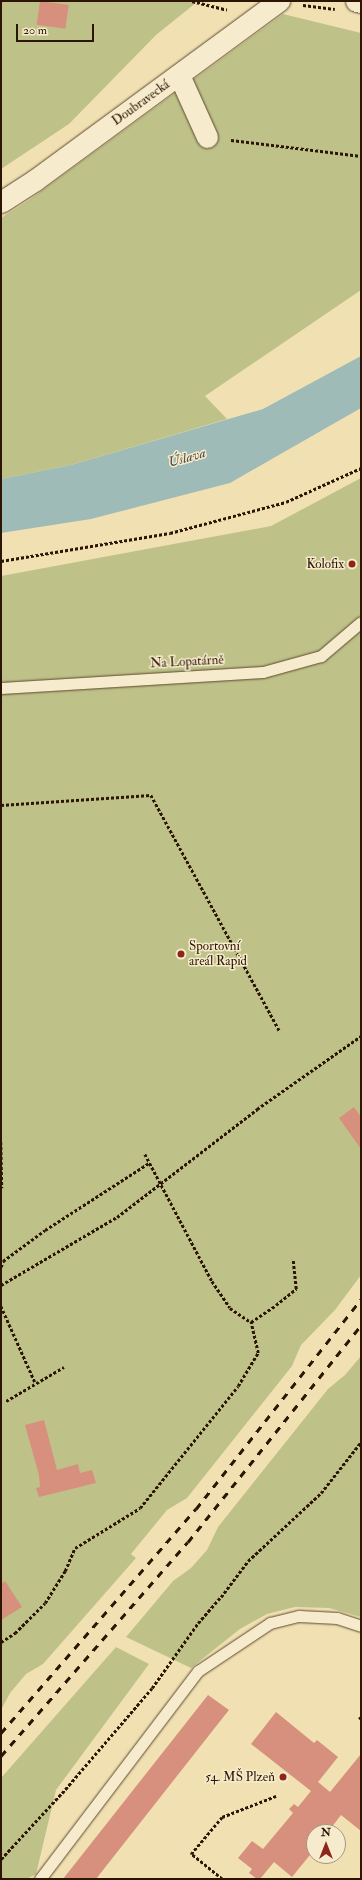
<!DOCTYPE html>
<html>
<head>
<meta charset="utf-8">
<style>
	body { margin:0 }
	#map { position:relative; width:362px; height:1880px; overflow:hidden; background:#f1e1b2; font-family:"IM FELL Double Pica",serif }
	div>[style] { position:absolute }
	.green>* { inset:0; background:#bec289 }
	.water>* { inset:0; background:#9fbbb7 }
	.building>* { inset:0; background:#d78f7e; transform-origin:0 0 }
	.path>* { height:2.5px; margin-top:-1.25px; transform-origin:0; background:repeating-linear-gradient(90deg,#2d1503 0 3px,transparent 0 5px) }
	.roads { filter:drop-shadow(0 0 1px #5e482f) drop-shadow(0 0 1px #5e482f) }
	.lane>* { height:11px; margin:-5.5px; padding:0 5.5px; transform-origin:5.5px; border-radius:5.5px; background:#f6eccd }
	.street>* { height:21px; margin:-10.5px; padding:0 10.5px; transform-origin:10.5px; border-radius:10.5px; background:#f6eccd }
	.secondary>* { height:22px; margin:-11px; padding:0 11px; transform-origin:11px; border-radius:11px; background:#f6eccd }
	.rail>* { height:3px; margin-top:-1.5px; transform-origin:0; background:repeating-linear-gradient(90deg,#2d1503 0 7px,transparent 0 14px) }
	.dots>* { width:11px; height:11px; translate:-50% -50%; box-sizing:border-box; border:2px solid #f6eccd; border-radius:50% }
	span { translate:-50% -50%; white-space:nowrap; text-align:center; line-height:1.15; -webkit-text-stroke:3px #f6eccd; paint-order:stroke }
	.street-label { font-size:13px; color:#2d1503 }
	.poi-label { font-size:13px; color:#2d1503 }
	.right { translate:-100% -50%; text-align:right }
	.left { translate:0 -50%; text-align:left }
	.water-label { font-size:14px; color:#554f42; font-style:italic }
	.frame { position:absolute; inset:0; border:2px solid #2d1503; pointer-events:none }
	.north { position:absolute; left:306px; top:1824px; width:40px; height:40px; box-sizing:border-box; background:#f6eccd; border:1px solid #a6967c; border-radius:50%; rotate:0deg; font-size:11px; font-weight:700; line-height:16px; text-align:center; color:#2d1503 }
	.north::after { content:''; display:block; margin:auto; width:14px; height:18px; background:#8f2418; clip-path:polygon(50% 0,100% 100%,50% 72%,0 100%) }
	.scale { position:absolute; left:16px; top:24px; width:78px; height:18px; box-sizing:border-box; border:2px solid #2d1503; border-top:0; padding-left:5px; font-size:12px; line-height:14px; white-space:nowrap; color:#2d1503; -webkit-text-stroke:3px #f6eccd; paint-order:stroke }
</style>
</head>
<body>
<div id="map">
	<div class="green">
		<i style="clip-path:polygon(1px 1px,192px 1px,197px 2px,156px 35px,69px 124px,1px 169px)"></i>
		<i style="clip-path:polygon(283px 14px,361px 33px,361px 290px,205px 396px,227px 419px,71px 465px,1px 479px,1px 218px,29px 200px)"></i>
		<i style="clip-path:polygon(361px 478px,361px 1275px,335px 1310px,301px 1345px,292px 1366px,187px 1498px,167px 1510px,131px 1554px,136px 1558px,43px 1664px,26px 1674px,10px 1693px,1px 1710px,1px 576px,271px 526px)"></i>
		<i style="clip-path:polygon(361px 1356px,361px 1617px,329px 1608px,295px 1607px,267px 1614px,240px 1629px,191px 1668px,126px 1637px,173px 1581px,191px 1568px,207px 1550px,218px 1527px,328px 1389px,345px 1375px)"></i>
		<i style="clip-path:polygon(116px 1647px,149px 1664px,56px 1790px,36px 1874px,27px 1879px,1px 1879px,1px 1778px)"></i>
	</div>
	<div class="water">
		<i style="clip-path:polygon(361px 356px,361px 408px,230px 483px,91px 519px,1px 533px,1px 479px,71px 465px,263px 409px)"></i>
	</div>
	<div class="building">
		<i style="left:40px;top:1px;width:29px;height:24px;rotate:8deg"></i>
		<i style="clip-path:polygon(354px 1107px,361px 1117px,361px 1149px,339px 1118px)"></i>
		<i style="clip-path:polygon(44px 1420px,57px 1470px,78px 1464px,80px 1473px,92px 1470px,96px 1483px,39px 1497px,36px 1488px,40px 1487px,39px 1475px,25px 1425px)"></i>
		<i style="clip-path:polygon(5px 1581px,22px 1607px,1px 1620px,1px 1584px)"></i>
		<i style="clip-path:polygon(208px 1695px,229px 1710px,221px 1720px,96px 1879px,63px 1879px)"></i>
		<i style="clip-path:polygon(276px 1712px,314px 1743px,317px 1740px,338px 1757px,318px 1782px,330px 1792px,361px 1754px,361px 1831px,341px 1815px,328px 1832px,314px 1832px,314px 1850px,292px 1877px,274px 1862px,260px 1879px,257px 1879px,249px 1873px,252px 1869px,238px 1858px,252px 1841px,263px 1849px,293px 1813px,289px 1809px,294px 1804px,298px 1807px,311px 1791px,251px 1744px)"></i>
	</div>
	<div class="path">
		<i style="left:192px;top:1px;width:36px;rotate:14deg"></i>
		<i style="left:303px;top:5px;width:32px;rotate:7deg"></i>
		<i style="left:231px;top:140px;width:131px;rotate:7deg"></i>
		<i style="left:1px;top:561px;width:171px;rotate:-9.4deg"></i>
		<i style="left:170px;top:533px;width:120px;rotate:-15deg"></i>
		<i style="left:286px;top:502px;width:82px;rotate:-24.4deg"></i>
		<i style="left:1px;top:805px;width:150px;rotate:-3.8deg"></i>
		<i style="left:151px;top:795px;width:268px;rotate:61.4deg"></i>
		<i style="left:1px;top:1142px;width:46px;rotate:88.8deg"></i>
		<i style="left:145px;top:1154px;width:144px;rotate:62.2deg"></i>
		<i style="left:212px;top:1281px;width:32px;rotate:56deg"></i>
		<i style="left:230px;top:1308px;width:25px;rotate:34deg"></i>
		<i style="left:251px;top:1322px;width:30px;rotate:-34deg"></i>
		<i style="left:276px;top:1305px;width:26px;rotate:-39deg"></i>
		<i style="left:296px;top:1289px;width:30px;rotate:-96deg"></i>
		<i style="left:1px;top:1267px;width:6px;rotate:-72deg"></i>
		<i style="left:3px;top:1261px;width:52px;rotate:-36.4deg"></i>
		<i style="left:45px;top:1230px;width:124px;rotate:-32.8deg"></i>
		<i style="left:1px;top:1285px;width:134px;rotate:-30.4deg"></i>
		<i style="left:117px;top:1217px;width:177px;rotate:-37.6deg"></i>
		<i style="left:257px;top:1109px;width:127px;rotate:-35.1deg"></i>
		<i style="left:1px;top:1306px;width:83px;rotate:65.9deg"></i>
		<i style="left:6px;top:1401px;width:67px;rotate:-30.4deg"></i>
		<i style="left:1px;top:1642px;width:17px;rotate:-33deg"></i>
		<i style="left:15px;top:1633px;width:42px;rotate:-45deg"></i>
		<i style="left:45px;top:1603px;width:38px;rotate:-58deg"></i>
		<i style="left:65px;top:1571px;width:25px;rotate:-67deg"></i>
		<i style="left:75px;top:1548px;width:76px;rotate:-31.6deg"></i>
		<i style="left:140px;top:1508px;width:156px;rotate:-51.2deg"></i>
		<i style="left:238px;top:1386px;width:39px;rotate:-59deg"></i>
		<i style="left:258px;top:1353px;width:32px;rotate:-103deg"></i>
		<i style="left:359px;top:1719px;width:3px;rotate:-45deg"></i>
		<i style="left:1px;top:1859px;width:90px;rotate:-47.3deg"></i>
		<i style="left:62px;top:1793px;width:138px;rotate:-49.4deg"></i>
		<i style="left:152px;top:1688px;width:80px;rotate:-54.7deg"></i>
		<i style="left:198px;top:1623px;width:35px;rotate:-49deg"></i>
		<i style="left:221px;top:1597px;width:45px;rotate:-53.1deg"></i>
		<i style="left:248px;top:1561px;width:100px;rotate:-43deg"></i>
		<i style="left:321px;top:1493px;width:65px;rotate:-51.9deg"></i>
		<i style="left:222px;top:1879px;width:40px;rotate:-141deg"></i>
		<i style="left:191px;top:1854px;width:48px;rotate:-50deg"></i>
		<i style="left:222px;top:1817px;width:58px;rotate:-21.3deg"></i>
	</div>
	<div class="roads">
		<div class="lane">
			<i style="left:1px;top:688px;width:262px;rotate:-3.5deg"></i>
			<i style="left:263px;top:672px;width:60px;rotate:-15.4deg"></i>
			<i style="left:321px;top:656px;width:52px;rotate:-40.4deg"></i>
			<i style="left:40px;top:1879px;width:261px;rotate:-52.8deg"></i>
			<i style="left:198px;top:1671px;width:87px;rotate:-33.7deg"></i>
			<i style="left:270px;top:1623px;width:30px;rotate:-14deg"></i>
			<i style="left:299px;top:1616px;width:38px;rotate:3deg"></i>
			<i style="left:337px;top:1618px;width:25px;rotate:18deg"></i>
		</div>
		<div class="street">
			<i style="left:179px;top:75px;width:68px;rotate:65.7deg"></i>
			<i style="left:1px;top:202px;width:40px;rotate:-32.9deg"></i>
			<i style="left:35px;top:180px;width:303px;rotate:-36.3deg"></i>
		</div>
		<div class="secondary">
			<i style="left:357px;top:1px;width:4px;rotate:14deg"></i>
		</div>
	</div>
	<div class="rail">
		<i style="left:1px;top:1733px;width:297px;rotate:-49deg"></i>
		<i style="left:196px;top:1509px;width:267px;rotate:-51.8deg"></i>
		<i style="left:1px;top:1756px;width:284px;rotate:-48.9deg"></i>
		<i style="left:188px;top:1542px;width:278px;rotate:-51.4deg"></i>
	</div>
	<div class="dots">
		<i style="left:352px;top:564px;background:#8f2418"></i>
		<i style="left:181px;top:954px;background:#8f2418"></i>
		<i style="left:283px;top:1777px;background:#8f2418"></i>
	</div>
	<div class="street-label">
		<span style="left:141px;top:103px;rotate:-36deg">Doubravecká</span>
		<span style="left:187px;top:662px;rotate:-3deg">Na Lopatárně</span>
	</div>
	<div class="poi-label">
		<span class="right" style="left:344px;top:564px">Kolofix</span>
		<span class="left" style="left:189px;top:954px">Sportovní<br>areál Rapid</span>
		<span class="right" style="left:275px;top:1777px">54. MŠ Plzeň</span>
	</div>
	<div class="water-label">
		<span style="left:187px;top:458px;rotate:-16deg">Úslava</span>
	</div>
	<div class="frame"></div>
	<div class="north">N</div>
	<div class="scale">20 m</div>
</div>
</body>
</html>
